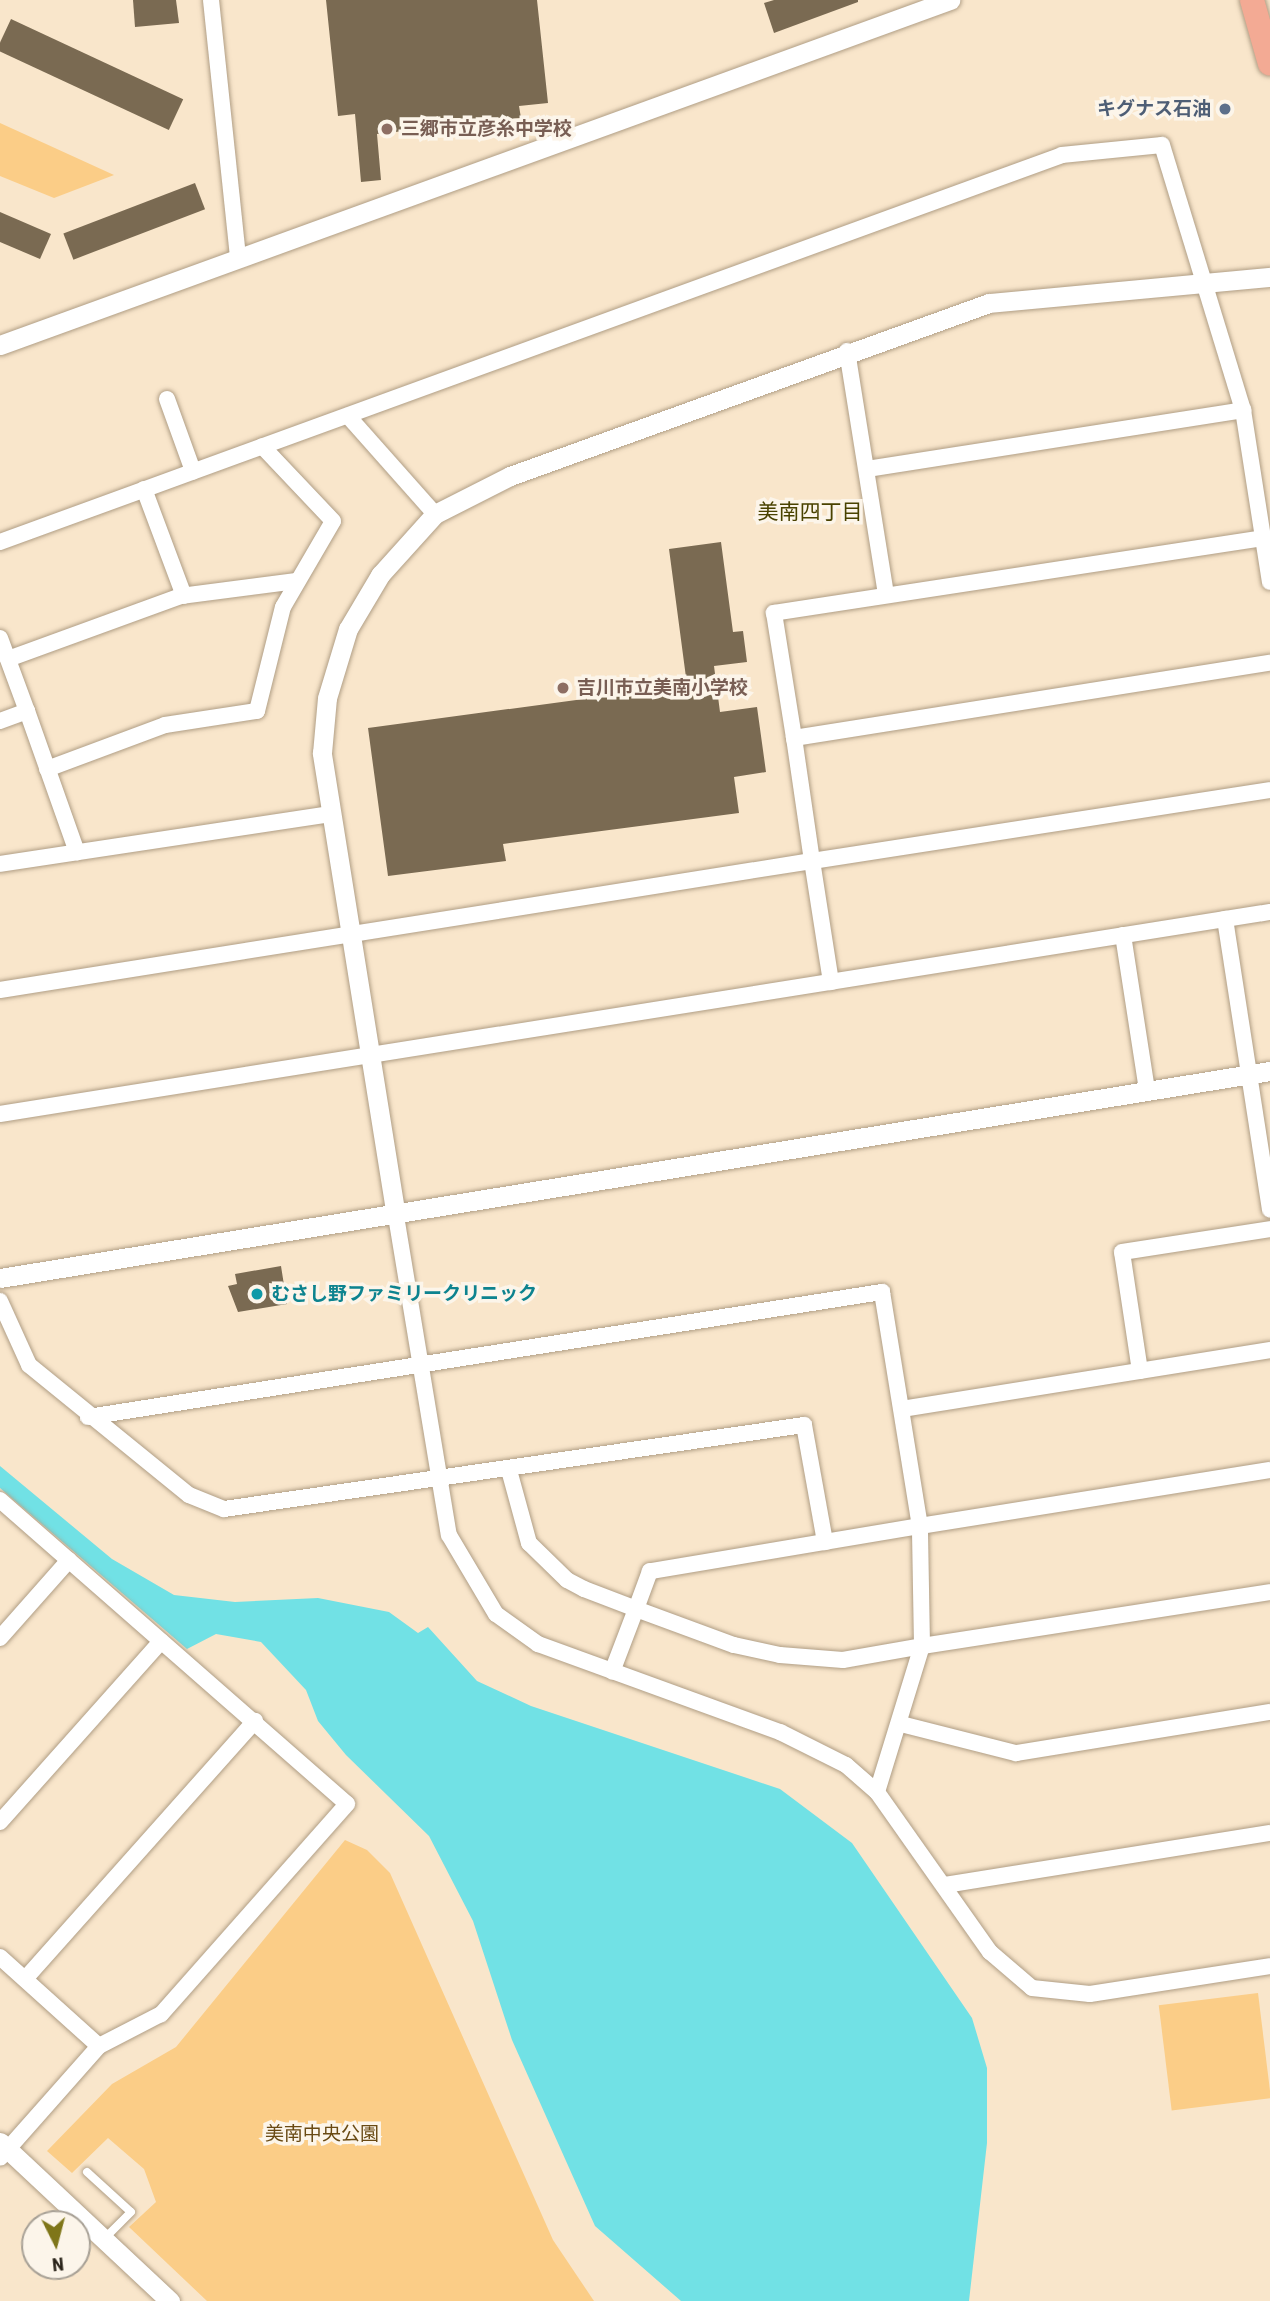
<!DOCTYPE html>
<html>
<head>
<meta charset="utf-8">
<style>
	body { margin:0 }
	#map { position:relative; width:1270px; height:2301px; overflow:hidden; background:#f9e6cb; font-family:"Roboto Condensed","Noto Sans JP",sans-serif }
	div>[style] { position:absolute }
	.green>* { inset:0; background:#fbcd87; transform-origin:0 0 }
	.water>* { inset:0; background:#71e1e5 }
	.building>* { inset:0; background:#7a6a52; transform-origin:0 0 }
	.roads { filter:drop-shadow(0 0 2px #b09e85) drop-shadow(0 0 2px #b09e85) }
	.service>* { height:8px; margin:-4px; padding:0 4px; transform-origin:4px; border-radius:4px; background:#fff }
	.minor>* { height:16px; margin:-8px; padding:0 8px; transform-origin:8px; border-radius:8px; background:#fff }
	.tertiary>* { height:19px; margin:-9.5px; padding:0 9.5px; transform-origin:9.5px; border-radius:9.5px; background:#fff }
	.primary>* { height:24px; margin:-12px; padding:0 12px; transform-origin:12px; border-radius:12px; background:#f3aa94 }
	.dots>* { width:19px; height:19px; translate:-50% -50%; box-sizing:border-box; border:4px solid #fcf5ea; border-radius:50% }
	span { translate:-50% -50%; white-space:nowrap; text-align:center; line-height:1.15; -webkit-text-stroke:7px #fcf5ea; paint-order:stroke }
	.service-label { font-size:19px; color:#4e5e75; font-weight:700 }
	.right { translate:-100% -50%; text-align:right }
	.education-label { font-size:19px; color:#785e54; font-weight:700 }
	.left { translate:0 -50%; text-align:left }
	.culture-label { font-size:19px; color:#0d838f; font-weight:700 }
	.park-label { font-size:19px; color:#694a14 }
	.neighbourhood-label { font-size:21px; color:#494200 }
	.north { position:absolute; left:21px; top:2210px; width:70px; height:70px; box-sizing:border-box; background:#fcf5ea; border:2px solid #a8a196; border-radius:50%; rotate:174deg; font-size:19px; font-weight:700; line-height:28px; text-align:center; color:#2a2319 }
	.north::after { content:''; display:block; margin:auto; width:24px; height:32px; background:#7f7619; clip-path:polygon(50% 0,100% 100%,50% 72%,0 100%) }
</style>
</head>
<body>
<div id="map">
	<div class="green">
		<i style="clip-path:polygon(0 123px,114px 175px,54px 198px,0 176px)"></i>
		<i style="clip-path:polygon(345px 1840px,367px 1850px,390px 1873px,553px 2240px,594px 2301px,207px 2301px,129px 2227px,156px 2202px,144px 2169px,108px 2138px,72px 2173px,47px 2151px,112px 2084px,176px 2047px)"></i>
		<i style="left:1258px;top:1993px;width:106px;height:100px;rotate:83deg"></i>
	</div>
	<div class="water">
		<i style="clip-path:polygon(0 1466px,112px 1559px,174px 1595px,235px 1602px,318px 1598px,389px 1612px,418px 1633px,428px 1627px,477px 1681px,531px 1706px,780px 1789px,852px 1843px,972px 2018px,987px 2068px,987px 2143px,969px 2301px,681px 2301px,595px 2226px,512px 2040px,473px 1921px,429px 1836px,346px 1755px,318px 1721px,306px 1690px,261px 1642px,216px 1634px,187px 1649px,0 1488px)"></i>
	</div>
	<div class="building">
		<i style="clip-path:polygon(133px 0,176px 0,179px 23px,135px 27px)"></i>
		<i style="clip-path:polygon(326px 0,537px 0,548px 103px,519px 106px,521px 118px,377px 134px,381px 180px,361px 182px,355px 114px,338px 116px)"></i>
		<i style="clip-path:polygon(774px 0,858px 0,858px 2px,774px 33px,764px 3px)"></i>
		<i style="left:11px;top:19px;width:190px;height:34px;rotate:25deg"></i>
		<i style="left:195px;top:183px;width:28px;height:141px;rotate:69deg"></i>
		<i style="clip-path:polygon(0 212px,51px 234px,40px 259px,0 242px)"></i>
		<i style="clip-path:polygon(721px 542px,733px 632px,743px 631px,747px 662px,714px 666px,720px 712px,757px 707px,766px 772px,734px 777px,739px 813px,503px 844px,506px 861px,388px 876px,368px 728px,687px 685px,669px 549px)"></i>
		<i style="clip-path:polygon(281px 1266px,287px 1304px,238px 1312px,228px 1286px,237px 1284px,235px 1274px)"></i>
	</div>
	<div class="roads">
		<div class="service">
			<i style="left:87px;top:2172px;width:59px;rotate:42.3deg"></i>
			<i style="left:131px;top:2212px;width:38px;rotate:135deg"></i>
		</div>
		<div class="minor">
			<i style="left:211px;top:0;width:258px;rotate:84deg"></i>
			<i style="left:847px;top:351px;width:247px;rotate:80.9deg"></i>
			<i style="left:167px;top:399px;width:77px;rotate:70.1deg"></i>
			<i style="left:348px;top:416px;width:131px;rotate:48.4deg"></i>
			<i style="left:867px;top:469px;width:381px;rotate:-8.9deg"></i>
			<i style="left:144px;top:489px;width:114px;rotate:69.5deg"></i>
			<i style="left:1263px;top:538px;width:495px;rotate:171.3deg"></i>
			<i style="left:774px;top:613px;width:127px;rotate:80.9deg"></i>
			<i style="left:794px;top:738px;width:482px;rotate:-9deg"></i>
			<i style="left:0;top:542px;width:1130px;rotate:-20.02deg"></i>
			<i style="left:1062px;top:155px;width:100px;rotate:-5.7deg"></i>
			<i style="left:1162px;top:145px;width:277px;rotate:73deg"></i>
			<i style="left:1243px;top:410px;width:174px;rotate:81.1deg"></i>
			<i style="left:0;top:638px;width:78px;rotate:69.7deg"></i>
			<i style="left:8px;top:659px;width:184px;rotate:-20deg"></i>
			<i style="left:181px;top:596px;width:116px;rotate:-7.4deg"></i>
			<i style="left:0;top:721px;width:29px;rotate:-20deg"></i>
			<i style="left:27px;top:711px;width:150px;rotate:70.5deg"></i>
			<i style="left:47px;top:769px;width:126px;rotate:-20.4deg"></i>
			<i style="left:165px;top:725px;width:93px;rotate:-8.7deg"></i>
			<i style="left:257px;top:711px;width:107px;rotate:-76deg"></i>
			<i style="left:283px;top:607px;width:99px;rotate:-59.8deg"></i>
			<i style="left:333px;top:521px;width:103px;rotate:-133.4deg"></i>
			<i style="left:0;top:864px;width:333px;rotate:-8.6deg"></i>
			<i style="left:1225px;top:919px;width:294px;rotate:81.2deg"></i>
			<i style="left:1123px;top:935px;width:157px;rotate:81.2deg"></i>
			<i style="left:831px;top:982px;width:122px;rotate:-98.9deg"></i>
			<i style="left:812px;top:861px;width:463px;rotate:-8.8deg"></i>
			<i style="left:0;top:990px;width:822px;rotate:-9.03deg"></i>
			<i style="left:812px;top:861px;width:124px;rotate:-98.3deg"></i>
			<i style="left:0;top:1114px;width:1286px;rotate:-9.04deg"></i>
			<i style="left:395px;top:1210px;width:329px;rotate:80.6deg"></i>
			<i style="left:449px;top:1535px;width:92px;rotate:59.3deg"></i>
			<i style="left:496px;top:1614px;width:52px;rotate:35.5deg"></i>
			<i style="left:538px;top:1644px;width:258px;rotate:20deg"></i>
			<i style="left:780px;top:1732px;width:74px;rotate:26.6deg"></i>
			<i style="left:846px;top:1765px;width:41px;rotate:41.1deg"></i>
			<i style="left:877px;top:1792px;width:196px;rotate:54.8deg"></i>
			<i style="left:990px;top:1952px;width:55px;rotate:40.6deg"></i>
			<i style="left:1032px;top:1988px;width:58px;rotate:5.9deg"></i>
			<i style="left:1090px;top:1994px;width:182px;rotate:-8.8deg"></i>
			<i style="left:0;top:1301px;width:70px;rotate:65.6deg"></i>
			<i style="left:29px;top:1365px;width:206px;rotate:39.1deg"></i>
			<i style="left:189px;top:1495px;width:38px;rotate:22deg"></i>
			<i style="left:224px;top:1509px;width:586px;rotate:-8.24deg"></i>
			<i style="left:804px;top:1425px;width:119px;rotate:79.8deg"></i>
			<i style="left:1140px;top:1371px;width:120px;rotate:-98.6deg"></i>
			<i style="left:1122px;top:1252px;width:150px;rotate:-8.8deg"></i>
			<i style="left:902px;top:1409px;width:373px;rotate:-9.1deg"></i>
			<i style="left:88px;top:1417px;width:804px;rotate:-8.95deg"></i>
			<i style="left:882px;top:1292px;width:237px;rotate:80.8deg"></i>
			<i style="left:920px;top:1526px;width:354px;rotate:-9.1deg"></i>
			<i style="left:509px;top:1470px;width:76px;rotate:74.7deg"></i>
			<i style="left:529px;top:1543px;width:53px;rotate:44.2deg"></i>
			<i style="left:567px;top:1580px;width:19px;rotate:28deg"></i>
			<i style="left:584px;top:1589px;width:56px;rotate:21deg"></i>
			<i style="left:636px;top:1609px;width:104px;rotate:20.2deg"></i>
			<i style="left:734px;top:1645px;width:47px;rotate:12.3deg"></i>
			<i style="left:780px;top:1655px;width:63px;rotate:4.5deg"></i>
			<i style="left:843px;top:1660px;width:80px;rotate:-10deg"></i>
			<i style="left:922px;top:1646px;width:120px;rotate:-91deg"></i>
			<i style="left:920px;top:1526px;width:274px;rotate:170.5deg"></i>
			<i style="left:650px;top:1571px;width:40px;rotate:110.2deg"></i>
			<i style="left:636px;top:1609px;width:67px;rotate:110.9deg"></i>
			<i style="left:0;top:1500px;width:461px;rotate:41.2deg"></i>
			<i style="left:347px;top:1804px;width:281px;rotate:131.5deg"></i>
			<i style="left:161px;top:2014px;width:70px;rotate:152.7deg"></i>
			<i style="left:99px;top:2046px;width:149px;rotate:131.5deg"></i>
			<i style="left:0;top:1638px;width:104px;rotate:-48.5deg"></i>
			<i style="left:901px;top:1724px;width:119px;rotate:14.2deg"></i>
			<i style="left:1016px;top:1753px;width:257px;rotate:-9.2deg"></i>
			<i style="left:877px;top:1792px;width:153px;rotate:-72.9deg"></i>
			<i style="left:922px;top:1646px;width:352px;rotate:-8.8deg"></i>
			<i style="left:0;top:1822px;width:242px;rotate:-48.3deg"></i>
			<i style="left:945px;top:1885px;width:329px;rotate:-9.1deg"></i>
			<i style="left:0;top:1957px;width:133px;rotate:42deg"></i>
			<i style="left:25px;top:1979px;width:346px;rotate:-48.3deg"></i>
		</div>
		<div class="tertiary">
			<i style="left:0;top:345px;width:1011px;rotate:-19.96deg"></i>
			<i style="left:395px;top:1210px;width:463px;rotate:-99.1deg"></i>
			<i style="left:322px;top:753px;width:55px;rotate:-84.8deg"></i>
			<i style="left:327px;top:698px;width:72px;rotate:-73.1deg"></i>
			<i style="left:348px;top:629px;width:63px;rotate:-59.3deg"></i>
			<i style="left:380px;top:575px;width:82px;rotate:-48deg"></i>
			<i style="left:435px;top:514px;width:84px;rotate:-26.9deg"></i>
			<i style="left:510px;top:476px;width:509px;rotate:-19.86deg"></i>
			<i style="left:989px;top:303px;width:282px;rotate:-5.3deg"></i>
			<i style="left:0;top:1278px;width:1287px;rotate:-9.26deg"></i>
			<i style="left:0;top:2142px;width:233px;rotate:43.1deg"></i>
		</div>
		<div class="primary">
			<i style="left:1252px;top:0;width:66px;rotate:74.3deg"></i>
		</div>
	</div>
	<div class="dots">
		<i style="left:1225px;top:109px;background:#5c6f8a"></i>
		<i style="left:387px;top:129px;background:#8d6e63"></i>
		<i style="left:563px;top:688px;background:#8d6e63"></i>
		<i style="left:257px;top:1294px;background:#0f9aa8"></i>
	</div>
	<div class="service-label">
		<span class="right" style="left:1211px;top:109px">キグナス石油</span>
	</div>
	<div class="education-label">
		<span class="left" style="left:401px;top:129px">三郷市立彦糸中学校</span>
		<span class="left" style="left:577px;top:688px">吉川市立美南小学校</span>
	</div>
	<div class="culture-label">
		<span class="left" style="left:271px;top:1294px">むさし野ファミリークリニック</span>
	</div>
	<div class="park-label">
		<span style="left:322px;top:2134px">美南中央公園</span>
	</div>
	<div class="neighbourhood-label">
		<span style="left:810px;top:512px">美南四丁目</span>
	</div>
	<div class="north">N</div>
</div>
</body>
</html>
